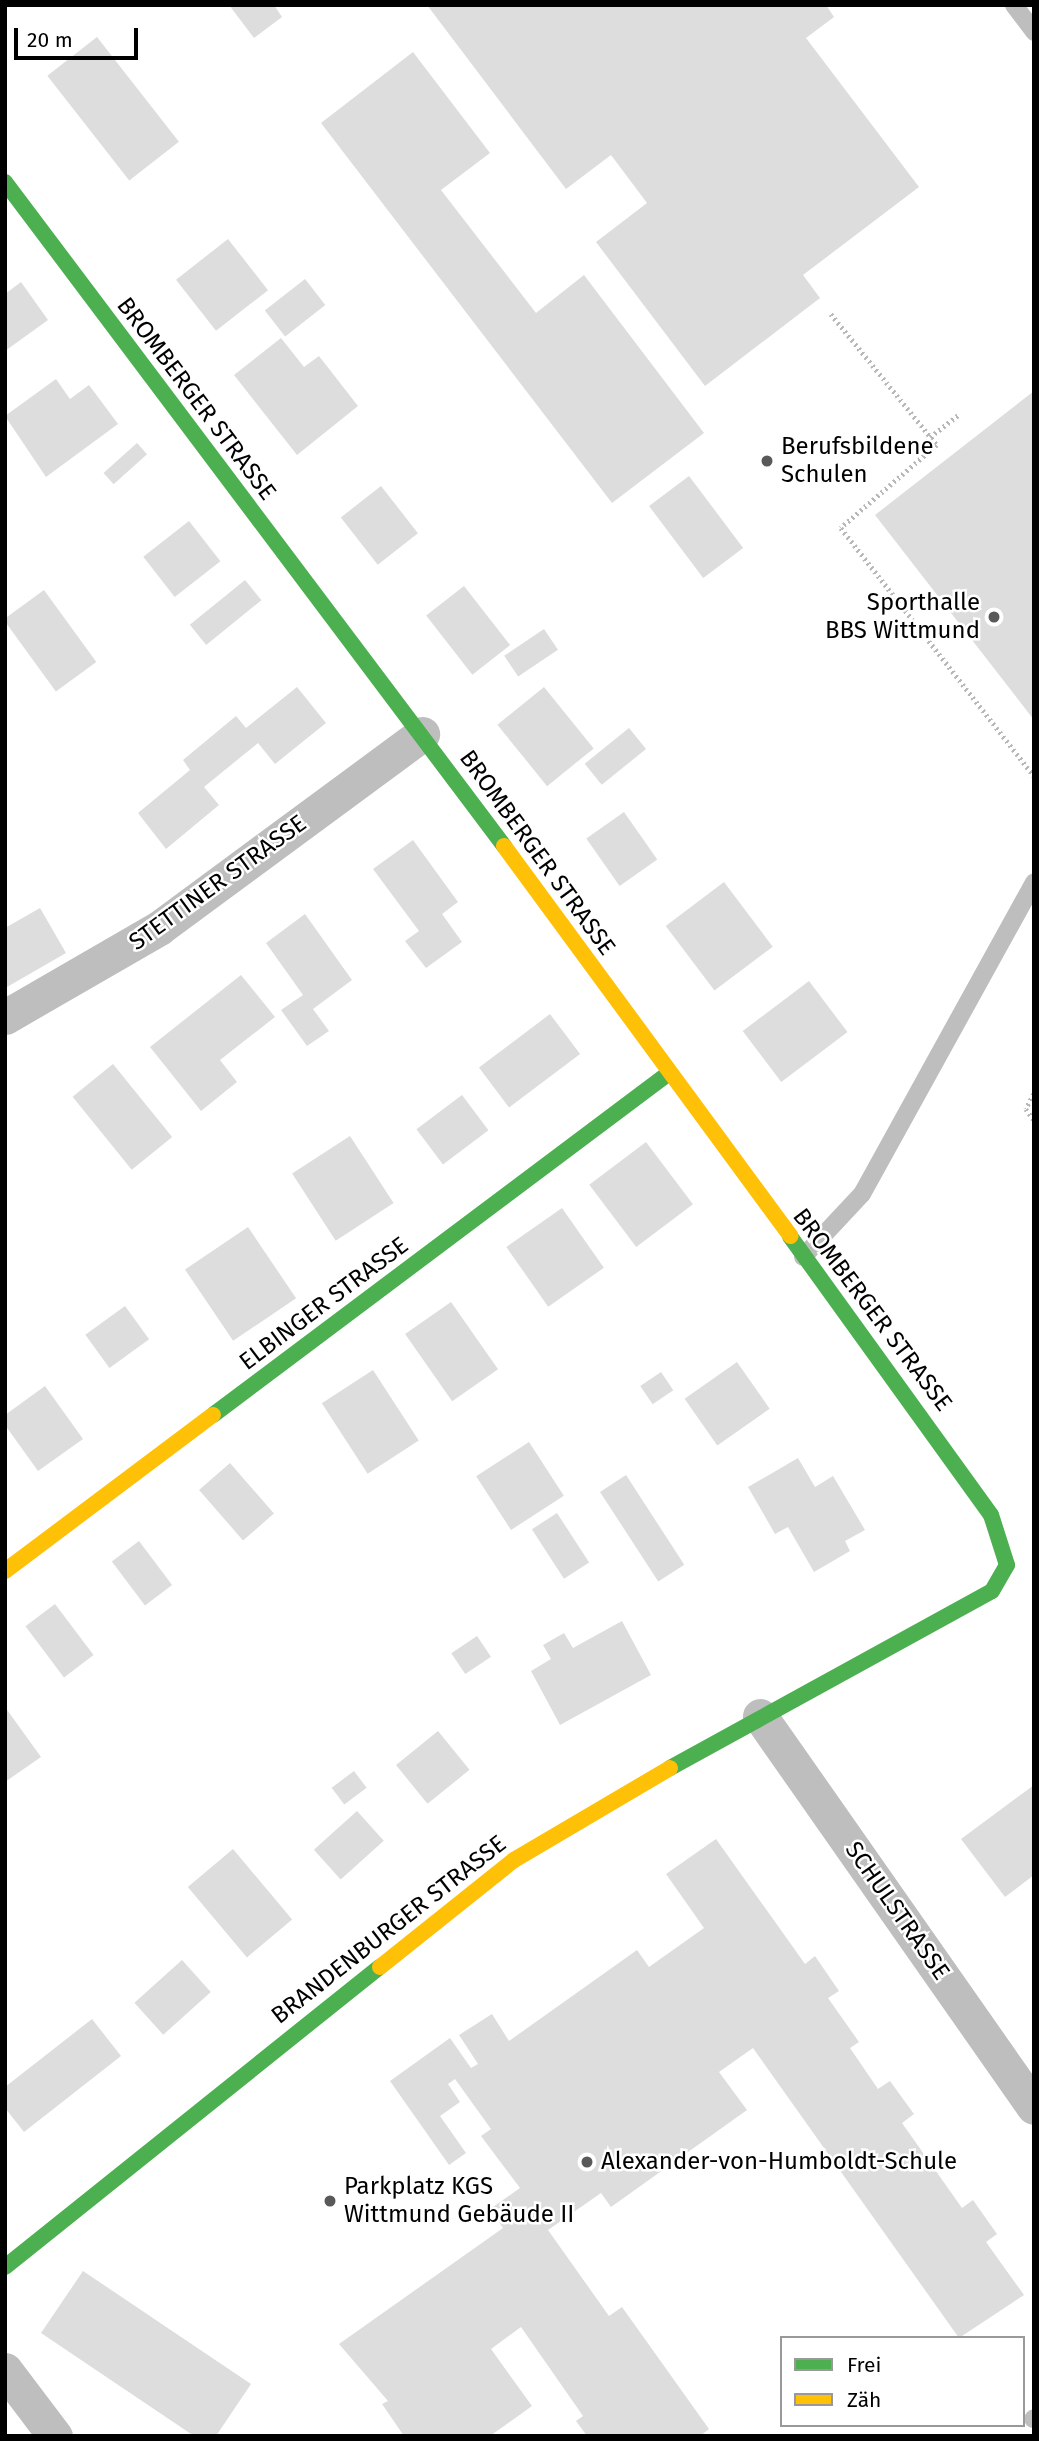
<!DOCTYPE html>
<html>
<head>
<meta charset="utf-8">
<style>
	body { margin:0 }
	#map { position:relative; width:1039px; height:2441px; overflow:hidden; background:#fff; font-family:"Fira Sans",sans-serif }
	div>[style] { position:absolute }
	.building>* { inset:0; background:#ddd; transform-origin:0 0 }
	.path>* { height:4.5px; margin-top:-2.25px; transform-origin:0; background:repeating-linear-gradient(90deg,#b8b8b8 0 2px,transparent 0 5.5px) }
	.lane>* { height:18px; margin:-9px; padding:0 9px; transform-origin:9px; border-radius:9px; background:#bebebe }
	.street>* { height:35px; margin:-17.5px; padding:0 17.5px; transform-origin:17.5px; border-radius:17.5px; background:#bebebe }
	.fast>* { height:16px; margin:-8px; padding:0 8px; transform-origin:8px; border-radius:8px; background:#4caf50 }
	.slow>* { height:16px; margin:-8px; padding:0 8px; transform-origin:8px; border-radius:8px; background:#ffc107 }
	.dots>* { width:19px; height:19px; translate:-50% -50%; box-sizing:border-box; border:4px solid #fff; border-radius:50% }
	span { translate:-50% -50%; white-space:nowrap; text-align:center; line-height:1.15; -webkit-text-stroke:5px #fff; paint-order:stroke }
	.street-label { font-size:24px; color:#000 }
	.poi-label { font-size:24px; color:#000 }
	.left { translate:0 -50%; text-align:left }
	.right { translate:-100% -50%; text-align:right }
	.frame { position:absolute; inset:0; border:7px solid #000; pointer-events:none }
	.legend { position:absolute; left:780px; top:2336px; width:245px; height:91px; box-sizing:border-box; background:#fff; border:2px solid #999; margin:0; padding:9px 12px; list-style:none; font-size:21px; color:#000 }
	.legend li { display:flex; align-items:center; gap:14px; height:35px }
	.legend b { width:35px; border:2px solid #999 }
	.scale { position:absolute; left:14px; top:28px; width:124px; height:32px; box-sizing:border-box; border:4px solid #000; border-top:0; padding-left:9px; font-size:21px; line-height:24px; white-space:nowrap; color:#000; -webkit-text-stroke:5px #fff; paint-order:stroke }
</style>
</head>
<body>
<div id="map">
	<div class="building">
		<i style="clip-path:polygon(229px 5px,274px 5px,282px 17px,254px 38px)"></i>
		<i style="clip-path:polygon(427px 5px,826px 5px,834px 17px,806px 38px,919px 187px,803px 275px,820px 298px,705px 386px,596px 242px,647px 203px,611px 155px,566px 189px)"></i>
		<i style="left:97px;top:37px;width:133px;height:63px;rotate:52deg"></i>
		<i style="clip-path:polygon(413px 52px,490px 153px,441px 190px,536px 313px,584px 275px,704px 433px,612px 503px,321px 123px)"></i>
		<i style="left:228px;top:239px;width:65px;height:66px;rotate:52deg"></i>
		<i style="left:305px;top:279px;width:33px;height:51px;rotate:52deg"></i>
		<i style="clip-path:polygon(21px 282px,48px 320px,5px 351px,5px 294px)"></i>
		<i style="clip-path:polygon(281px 338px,304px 367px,319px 356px,358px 406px,297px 455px,234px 375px)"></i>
		<i style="clip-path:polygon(56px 379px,70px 399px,89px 385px,118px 424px,46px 477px,5px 416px)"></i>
		<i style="clip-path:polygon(1034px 391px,1034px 720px,875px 515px)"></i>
		<i style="left:137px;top:443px;width:15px;height:45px;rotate:48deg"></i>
		<i style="left:689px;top:476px;width:90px;height:50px;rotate:53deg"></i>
		<i style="left:381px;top:486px;width:60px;height:51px;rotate:52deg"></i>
		<i style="left:189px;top:521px;width:51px;height:58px;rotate:52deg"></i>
		<i style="left:245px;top:580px;width:26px;height:71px;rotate:51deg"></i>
		<i style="left:464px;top:586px;width:75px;height:48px;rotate:52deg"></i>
		<i style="left:44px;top:590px;width:89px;height:50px;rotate:54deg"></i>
		<i style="left:544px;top:629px;width:25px;height:48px;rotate:56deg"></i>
		<i style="clip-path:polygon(297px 687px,326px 723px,275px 764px,258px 743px,204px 787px,219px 805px,166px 849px,138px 813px,190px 770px,183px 760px,236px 716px,246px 728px)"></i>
		<i style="left:544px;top:687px;width:79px;height:60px;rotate:51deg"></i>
		<i style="left:629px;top:728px;width:27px;height:57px;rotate:51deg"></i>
		<i style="left:624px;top:812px;width:58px;height:46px;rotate:55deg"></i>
		<i style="clip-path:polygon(413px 840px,458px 902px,442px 914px,462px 942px,426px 968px,405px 941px,419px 931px,373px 869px)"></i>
		<i style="left:724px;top:882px;width:81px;height:73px;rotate:53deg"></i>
		<i style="clip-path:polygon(40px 908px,66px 953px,7px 987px,5px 928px)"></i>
		<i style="clip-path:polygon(305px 914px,352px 980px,313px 1009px,329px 1031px,307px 1046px,281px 1010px,303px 995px,266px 943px)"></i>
		<i style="clip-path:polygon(241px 975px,275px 1017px,220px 1060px,237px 1082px,201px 1111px,150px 1047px)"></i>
		<i style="left:809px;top:981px;width:64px;height:83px;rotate:53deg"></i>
		<i style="left:550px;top:1014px;width:50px;height:89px;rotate:53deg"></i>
		<i style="left:113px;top:1064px;width:94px;height:52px;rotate:51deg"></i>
		<i style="left:462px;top:1095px;width:44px;height:57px;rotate:53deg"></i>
		<i style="left:350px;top:1136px;width:80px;height:69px;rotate:57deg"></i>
		<i style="left:646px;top:1142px;width:78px;height:71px;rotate:53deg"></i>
		<i style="left:562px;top:1208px;width:73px;height:68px;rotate:55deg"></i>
		<i style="left:248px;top:1227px;width:86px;height:76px;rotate:56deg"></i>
		<i style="left:451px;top:1302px;width:82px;height:56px;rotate:55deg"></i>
		<i style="left:125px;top:1306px;width:41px;height:49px;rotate:54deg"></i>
		<i style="left:737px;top:1362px;width:57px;height:64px;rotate:55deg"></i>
		<i style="left:373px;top:1370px;width:84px;height:61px;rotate:57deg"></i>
		<i style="left:661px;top:1372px;width:22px;height:25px;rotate:56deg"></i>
		<i style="clip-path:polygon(45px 1386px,83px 1439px,38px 1471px,5px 1425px,5px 1415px)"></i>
		<i style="left:529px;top:1442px;width:64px;height:63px;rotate:57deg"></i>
		<i style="clip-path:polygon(798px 1458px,815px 1487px,833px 1476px,865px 1530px,845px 1541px,850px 1551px,814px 1572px,788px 1527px,775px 1534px,748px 1487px)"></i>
		<i style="left:230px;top:1463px;width:67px;height:41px;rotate:49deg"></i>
		<i style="left:626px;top:1475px;width:107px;height:31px;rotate:57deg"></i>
		<i style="left:557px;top:1513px;width:59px;height:30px;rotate:57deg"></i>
		<i style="left:139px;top:1541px;width:55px;height:34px;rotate:53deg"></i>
		<i style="left:55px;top:1604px;width:64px;height:37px;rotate:53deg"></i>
		<i style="clip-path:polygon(622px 1621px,651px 1675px,560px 1725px,531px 1671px,551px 1659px,543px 1645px,564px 1633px,573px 1648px)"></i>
		<i style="left:477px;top:1636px;width:25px;height:31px;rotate:56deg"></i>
		<i style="clip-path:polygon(5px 1707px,41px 1757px,5px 1782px)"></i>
		<i style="left:438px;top:1731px;width:50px;height:54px;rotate:51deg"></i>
		<i style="left:354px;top:1771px;width:21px;height:28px;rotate:53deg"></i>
		<i style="clip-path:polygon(1034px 1785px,1034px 1875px,1005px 1897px,961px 1839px)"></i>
		<i style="left:357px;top:1811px;width:40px;height:58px;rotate:48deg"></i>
		<i style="clip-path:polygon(716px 1839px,805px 1964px,815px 1956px,839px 1991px,828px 1998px,859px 2042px,850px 2048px,878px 2089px,890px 2081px,914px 2114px,902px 2123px,962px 2208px,973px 2200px,997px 2234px,986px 2242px,1024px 2295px,959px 2338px,753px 2048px,719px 2072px,747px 2110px,611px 2207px,601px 2193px,548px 2230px,609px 2316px,622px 2307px,709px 2429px,700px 2436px,587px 2436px,576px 2421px,583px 2416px,521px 2327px,491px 2349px,532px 2406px,490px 2436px,404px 2436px,382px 2404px,388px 2401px,339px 2344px,503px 2228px,490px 2209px,520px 2188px,481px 2136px,491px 2129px,455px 2079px,448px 2084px,460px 2102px,440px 2116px,466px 2153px,449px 2165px,390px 2081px,450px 2038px,471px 2068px,478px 2064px,459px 2035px,492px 2014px,509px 2041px,637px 1950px,649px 1967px,704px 1928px,666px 1874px)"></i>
		<i style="left:233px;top:1849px;width:92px;height:59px;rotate:50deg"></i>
		<i style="left:182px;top:1960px;width:43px;height:64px;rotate:48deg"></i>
		<i style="clip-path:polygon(92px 2019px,121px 2056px,24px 2132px,5px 2108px,5px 2087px)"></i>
		<i style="clip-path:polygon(83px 2271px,251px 2384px,216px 2436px,194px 2436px,41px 2333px)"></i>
	</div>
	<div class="path">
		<i style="left:831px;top:314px;width:169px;rotate:51deg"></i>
		<i style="left:937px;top:445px;width:127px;rotate:139.2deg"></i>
		<i style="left:841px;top:528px;width:314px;rotate:52.1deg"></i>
		<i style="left:930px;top:437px;width:37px;rotate:-38deg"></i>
		<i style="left:1034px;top:1094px;width:17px;rotate:118deg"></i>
		<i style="left:1026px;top:1109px;width:14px;rotate:54deg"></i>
	</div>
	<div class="lane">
		<i style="left:1014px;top:5px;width:34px;rotate:53deg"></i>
		<i style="left:803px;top:1257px;width:86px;rotate:-46.9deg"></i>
		<i style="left:862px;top:1194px;width:356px;rotate:-61.1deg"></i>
		<i style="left:1033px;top:2419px;width:1px;rotate:-45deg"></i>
	</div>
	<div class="street">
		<i style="left:5px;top:1017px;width:178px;rotate:-30deg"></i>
		<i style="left:159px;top:928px;width:327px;rotate:-36.4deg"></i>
		<i style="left:760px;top:1716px;width:477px;rotate:55deg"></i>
		<i style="left:5px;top:2370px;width:83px;rotate:52.9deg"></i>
	</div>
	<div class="fast">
		<i style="left:5px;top:182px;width:831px;rotate:53.07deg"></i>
		<i style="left:213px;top:1415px;width:570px;rotate:-36.87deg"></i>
		<i style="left:670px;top:1768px;width:367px;rotate:-28.8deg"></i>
		<i style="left:992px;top:1591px;width:30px;rotate:-60deg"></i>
		<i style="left:1007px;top:1565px;width:52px;rotate:-107.7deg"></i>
		<i style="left:991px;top:1515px;width:344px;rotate:-125.8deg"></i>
		<i style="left:5px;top:2267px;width:480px;rotate:-38.7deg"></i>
	</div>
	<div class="slow">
		<i style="left:504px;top:846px;width:484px;rotate:53.7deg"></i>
		<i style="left:5px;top:1571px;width:260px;rotate:-36.9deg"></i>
		<i style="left:380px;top:1967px;width:171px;rotate:-38.6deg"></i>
		<i style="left:514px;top:1860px;width:181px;rotate:-30.5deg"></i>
	</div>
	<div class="dots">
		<i style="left:767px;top:461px;background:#595959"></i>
		<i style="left:994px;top:617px;background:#595959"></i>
		<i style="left:587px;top:2162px;background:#595959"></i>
		<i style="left:330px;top:2201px;background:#595959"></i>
	</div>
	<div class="street-label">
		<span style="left:196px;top:399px;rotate:53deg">BROMBERGER STRASSE</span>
		<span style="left:537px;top:853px;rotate:54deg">BROMBERGER STRASSE</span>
		<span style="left:218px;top:883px;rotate:-36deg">STETTINER STRASSE</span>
		<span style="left:324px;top:1304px;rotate:-37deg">ELBINGER STRASSE</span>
		<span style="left:872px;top:1310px;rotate:53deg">BROMBERGER STRASSE</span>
		<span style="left:897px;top:1911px;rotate:55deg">SCHULSTRASSE</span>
		<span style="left:389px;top:1930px;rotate:-38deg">BRANDENBURGER STRASSE</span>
	</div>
	<div class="poi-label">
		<span class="left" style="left:781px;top:461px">Berufsbildene<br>Schulen</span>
		<span class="right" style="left:980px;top:617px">Sporthalle<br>BBS Wittmund</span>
		<span class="left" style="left:601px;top:2162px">Alexander-von-Humboldt-Schule</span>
		<span class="left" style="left:344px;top:2201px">Parkplatz KGS<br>Wittmund Gebäude II</span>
	</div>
	<div class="frame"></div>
	<ul class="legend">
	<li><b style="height:9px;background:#4caf50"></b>Frei</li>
	<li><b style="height:9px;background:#ffc107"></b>Zäh</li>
	</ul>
	<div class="scale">20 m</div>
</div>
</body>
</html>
